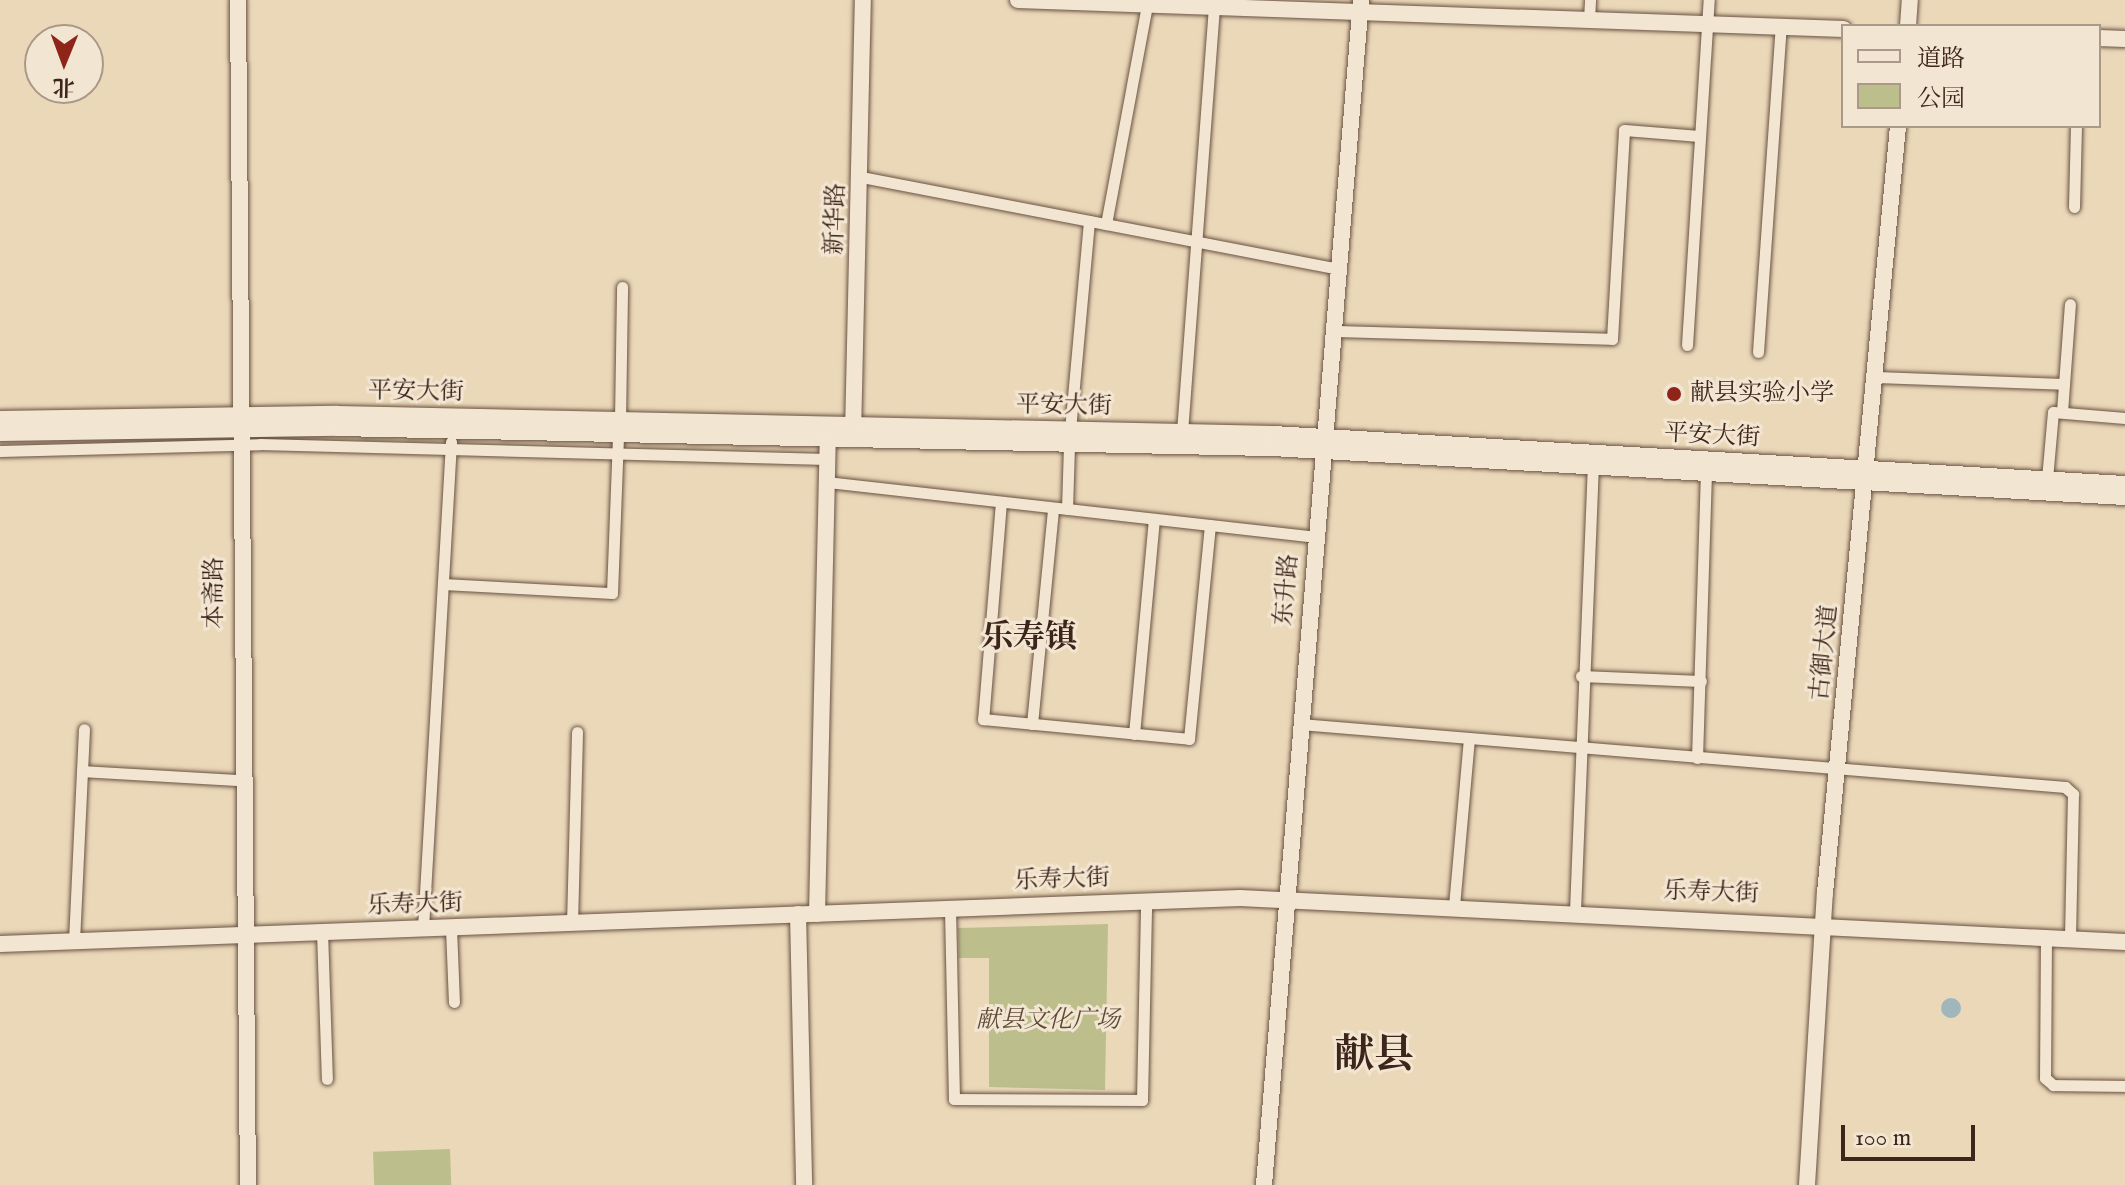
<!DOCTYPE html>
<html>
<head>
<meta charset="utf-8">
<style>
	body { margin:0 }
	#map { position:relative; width:2125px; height:1185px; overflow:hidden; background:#ebd8b9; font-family:"IM FELL English","Noto Serif SC",serif }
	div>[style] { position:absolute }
	.green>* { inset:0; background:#bcbe8c; transform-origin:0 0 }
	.water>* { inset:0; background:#9fb6bb }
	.round { border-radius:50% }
	.roads { filter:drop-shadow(0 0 2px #695242) drop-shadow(0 0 2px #695242) }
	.street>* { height:11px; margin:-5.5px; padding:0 5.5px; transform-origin:5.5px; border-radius:5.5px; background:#f2e6d2 }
	.secondary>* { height:16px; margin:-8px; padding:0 8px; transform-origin:8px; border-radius:8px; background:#f2e6d2 }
	.dots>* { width:22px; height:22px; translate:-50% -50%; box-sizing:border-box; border:4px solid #f2e6d2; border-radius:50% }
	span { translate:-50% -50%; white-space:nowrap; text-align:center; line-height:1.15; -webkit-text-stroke:6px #f2e6d2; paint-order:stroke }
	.street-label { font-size:24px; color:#3e251b }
	.poi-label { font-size:24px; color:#3e251b }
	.left { translate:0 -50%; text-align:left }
	.park-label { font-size:24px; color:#5e4b37; font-style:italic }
	.district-label { font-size:32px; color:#3e251b; font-weight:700 }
	.town-label { font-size:40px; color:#3e251b; font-weight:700 }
	.legend { position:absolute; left:1841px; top:24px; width:260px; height:104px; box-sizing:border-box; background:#f2e6d2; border:2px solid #aa9989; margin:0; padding:10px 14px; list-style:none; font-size:24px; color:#3e251b }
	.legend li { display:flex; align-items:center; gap:16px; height:40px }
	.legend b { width:40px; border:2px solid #aa9989 }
	.north { position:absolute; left:24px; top:24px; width:80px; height:80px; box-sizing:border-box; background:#f2e6d2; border:2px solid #aa9989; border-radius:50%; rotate:181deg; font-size:22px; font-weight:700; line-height:32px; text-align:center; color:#3e251b }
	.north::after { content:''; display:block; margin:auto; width:28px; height:36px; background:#8f2418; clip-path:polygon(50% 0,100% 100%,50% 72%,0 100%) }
	.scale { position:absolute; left:1841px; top:1125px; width:134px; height:36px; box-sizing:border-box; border:4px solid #3e251b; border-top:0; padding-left:10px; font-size:24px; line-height:28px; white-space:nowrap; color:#3e251b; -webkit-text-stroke:6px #f2e6d2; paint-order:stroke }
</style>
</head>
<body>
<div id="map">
	<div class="green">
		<i style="clip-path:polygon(1108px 924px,1105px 1090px,989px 1087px,989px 958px,959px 958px,958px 928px)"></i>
		<i style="left:450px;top:1149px;width:36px;height:77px;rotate:88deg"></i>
	</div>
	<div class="water">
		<i class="round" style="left:1941px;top:998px;width:20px;height:20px"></i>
	</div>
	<div class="roads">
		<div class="street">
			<i style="left:1589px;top:20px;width:20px;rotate:-87deg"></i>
			<i style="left:861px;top:177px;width:486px;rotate:10.9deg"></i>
			<i style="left:2074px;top:207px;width:81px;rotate:-88.6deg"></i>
			<i style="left:1106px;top:224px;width:223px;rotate:-79.4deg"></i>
			<i style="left:1333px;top:331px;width:279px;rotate:1.6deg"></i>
			<i style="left:1612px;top:339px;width:209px;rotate:-86.7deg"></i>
			<i style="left:1624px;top:130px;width:76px;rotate:4.5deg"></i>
			<i style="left:1687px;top:345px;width:346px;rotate:-86.4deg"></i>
			<i style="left:1758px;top:352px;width:326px;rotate:-86deg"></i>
			<i style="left:1875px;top:377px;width:189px;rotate:2.1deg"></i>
			<i style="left:2062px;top:412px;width:108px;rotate:-85.8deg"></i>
			<i style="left:620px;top:420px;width:133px;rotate:-89.1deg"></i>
			<i style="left:1070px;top:430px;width:210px;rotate:-84.8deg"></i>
			<i style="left:1182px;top:432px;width:426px;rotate:-85.7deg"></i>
			<i style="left:0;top:451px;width:260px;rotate:-1.5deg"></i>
			<i style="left:260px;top:444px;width:567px;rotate:1.52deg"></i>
			<i style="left:2047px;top:479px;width:67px;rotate:-84.9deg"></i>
			<i style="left:2053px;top:412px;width:72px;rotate:4.8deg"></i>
			<i style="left:827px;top:482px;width:492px;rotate:6.4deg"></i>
			<i style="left:1001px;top:502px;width:218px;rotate:94.7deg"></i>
			<i style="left:983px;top:719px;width:207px;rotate:5.5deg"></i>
			<i style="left:1189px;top:739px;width:215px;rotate:-84.4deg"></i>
			<i style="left:1067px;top:509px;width:65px;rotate:-88.2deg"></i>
			<i style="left:444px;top:584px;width:168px;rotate:3.1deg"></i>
			<i style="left:612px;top:593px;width:159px;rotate:-87.8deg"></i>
			<i style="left:1581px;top:676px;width:120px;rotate:2.4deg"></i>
			<i style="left:1032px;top:724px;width:217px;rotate:-84.4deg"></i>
			<i style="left:1300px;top:724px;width:768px;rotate:4.71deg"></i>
			<i style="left:2065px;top:787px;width:11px;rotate:41deg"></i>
			<i style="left:2073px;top:794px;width:144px;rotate:91.2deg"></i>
			<i style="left:1134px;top:734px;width:216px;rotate:-84.7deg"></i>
			<i style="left:1697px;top:758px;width:285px;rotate:-88.2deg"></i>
			<i style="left:82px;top:771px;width:158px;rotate:3.3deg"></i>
			<i style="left:1454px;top:906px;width:168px;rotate:-84.9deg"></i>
			<i style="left:950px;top:908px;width:191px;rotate:88.8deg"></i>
			<i style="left:954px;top:1099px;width:188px;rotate:0.3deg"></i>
			<i style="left:1142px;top:1100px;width:198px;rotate:-88.8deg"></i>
			<i style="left:1575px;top:911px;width:445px;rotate:-87.7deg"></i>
			<i style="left:572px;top:924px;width:192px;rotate:-88.5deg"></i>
			<i style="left:423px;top:928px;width:487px;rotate:-86.7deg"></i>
			<i style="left:451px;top:928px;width:74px;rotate:87.7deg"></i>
			<i style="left:322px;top:931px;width:148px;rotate:88.1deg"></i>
			<i style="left:2046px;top:937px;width:141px;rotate:90.4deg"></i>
			<i style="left:2045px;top:1078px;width:11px;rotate:41deg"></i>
			<i style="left:2053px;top:1085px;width:72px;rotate:0.8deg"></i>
			<i style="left:74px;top:941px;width:212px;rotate:-87.3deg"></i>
		</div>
		<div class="secondary">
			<i style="left:238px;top:0;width:1185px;rotate:89.52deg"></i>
			<i style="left:1018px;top:0;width:826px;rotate:2.01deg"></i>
			<i style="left:1908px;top:26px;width:26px;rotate:-86deg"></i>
			<i style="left:2099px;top:38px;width:26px;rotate:2deg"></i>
			<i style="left:0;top:419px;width:337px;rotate:-0.9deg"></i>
			<i style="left:337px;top:414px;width:936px;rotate:1.22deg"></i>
			<i style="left:1273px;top:434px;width:853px;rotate:3.36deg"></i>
			<i style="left:0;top:433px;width:337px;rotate:-0.9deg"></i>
			<i style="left:337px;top:428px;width:935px;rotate:1.23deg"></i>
			<i style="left:1272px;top:448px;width:854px;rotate:3.29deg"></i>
			<i style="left:853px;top:434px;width:434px;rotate:-88.7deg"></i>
			<i style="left:798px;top:914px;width:271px;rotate:88.7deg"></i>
			<i style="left:817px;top:914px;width:475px;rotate:-88.7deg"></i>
			<i style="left:0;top:944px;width:1241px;rotate:-2.12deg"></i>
			<i style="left:1240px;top:898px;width:886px;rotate:2.85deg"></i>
			<i style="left:1264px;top:1185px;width:1189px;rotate:-85.32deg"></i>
			<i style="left:1807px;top:1185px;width:293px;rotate:-86.5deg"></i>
			<i style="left:1825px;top:893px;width:770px;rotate:-84.56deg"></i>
		</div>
	</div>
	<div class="dots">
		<i style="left:1674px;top:394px;background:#8f2418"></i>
	</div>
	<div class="street-label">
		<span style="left:836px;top:219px;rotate:-88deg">新华路</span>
		<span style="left:416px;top:392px;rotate:1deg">平安大街</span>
		<span style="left:1064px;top:406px;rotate:1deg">平安大街</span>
		<span style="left:1712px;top:436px;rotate:3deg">平安大街</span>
		<span style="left:1287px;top:590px;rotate:-85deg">东升路</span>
		<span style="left:215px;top:593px;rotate:-90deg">本斋路</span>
		<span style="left:1825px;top:653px;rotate:-84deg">古御大道</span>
		<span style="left:1062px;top:880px;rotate:-2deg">乐寿大街</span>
		<span style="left:1711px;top:893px;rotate:2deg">乐寿大街</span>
		<span style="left:415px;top:905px;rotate:-2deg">乐寿大街</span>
	</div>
	<div class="poi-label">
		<span class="left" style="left:1690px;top:394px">献县实验小学</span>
	</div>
	<div class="park-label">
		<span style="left:1048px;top:1021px">献县文化广场</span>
	</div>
	<div class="district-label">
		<span style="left:1029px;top:639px">乐寿镇</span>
	</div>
	<div class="town-label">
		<span style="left:1374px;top:1057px">献县</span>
	</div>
	<ul class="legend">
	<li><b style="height:10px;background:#f2e6d2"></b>道路</li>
	<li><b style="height:22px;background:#bcbe8c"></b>公园</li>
	</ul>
	<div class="north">北</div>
	<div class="scale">100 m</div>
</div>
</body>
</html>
